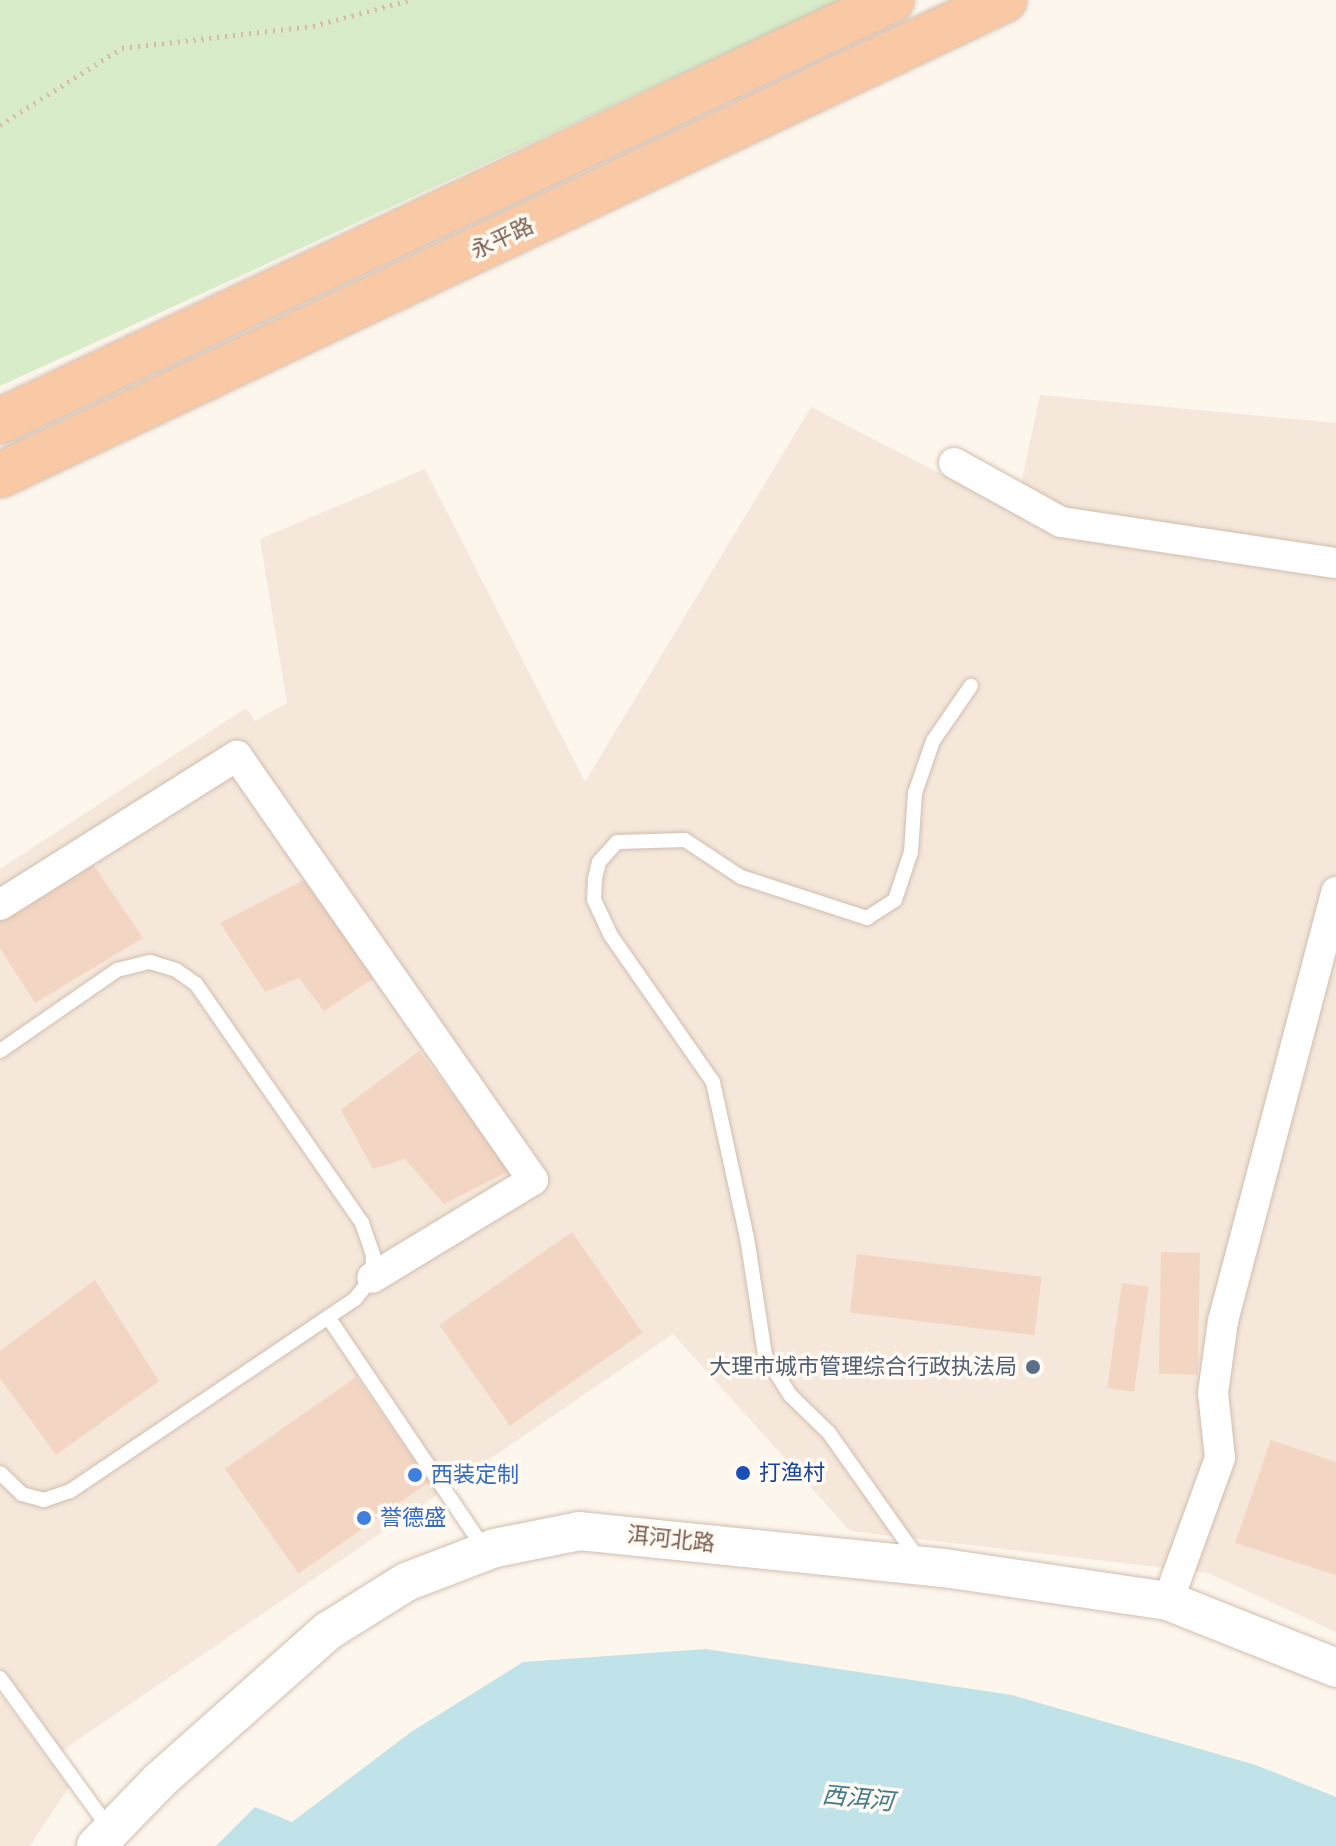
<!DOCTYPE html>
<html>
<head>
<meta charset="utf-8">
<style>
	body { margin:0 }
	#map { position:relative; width:1336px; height:1846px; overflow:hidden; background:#fdf6ec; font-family:Arial,"Noto Sans SC",sans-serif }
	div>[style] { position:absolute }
	.residential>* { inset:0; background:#f5e8da }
	.green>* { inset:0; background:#d8ecc9 }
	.water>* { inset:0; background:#bfe3e8 }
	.building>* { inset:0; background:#f3d5c3; transform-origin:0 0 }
	.path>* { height:5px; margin-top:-2.5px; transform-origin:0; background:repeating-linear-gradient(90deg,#d9b8a5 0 2px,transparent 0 8px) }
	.roads { filter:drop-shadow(0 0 2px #d1beb0) drop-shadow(0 0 2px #d1beb0) }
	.service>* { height:14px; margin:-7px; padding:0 7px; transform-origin:7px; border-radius:7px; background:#fff }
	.minor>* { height:30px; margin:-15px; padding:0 15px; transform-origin:15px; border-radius:15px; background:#fff }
	.tertiary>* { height:38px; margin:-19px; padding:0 19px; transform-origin:19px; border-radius:19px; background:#fff }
	.trunk>* { height:44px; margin:-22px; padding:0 22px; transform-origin:22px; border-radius:22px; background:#f9c8a4 }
	.dots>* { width:22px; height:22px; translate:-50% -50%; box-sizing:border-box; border:4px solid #fffaf3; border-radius:50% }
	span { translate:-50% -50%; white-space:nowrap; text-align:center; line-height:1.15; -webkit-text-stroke:7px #fffaf3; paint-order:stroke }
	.street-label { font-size:22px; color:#7a5c4d }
	.service-label { font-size:22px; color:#4e5e75 }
	.right { translate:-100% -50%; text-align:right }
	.transit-label { font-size:22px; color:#164399 }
	.left { translate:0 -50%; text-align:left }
	.shop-label { font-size:22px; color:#366cbe }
	.water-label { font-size:24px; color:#437c86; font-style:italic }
</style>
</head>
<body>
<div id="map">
	<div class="residential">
		<i style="clip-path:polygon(1040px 395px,1336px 423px,1336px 1632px,1208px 1573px,850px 1531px,673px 1334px,60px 1752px,0 1668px,0 869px,246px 708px,255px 721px,287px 703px,260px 539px,425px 469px,585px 782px,811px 407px,1015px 512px)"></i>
		<i style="clip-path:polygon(0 1694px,69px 1787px,30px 1846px,0 1846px)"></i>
	</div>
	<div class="green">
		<i style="clip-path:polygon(0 0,843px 0,0 386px)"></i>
	</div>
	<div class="water">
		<i style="clip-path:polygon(706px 1649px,1012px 1695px,1256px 1765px,1336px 1797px,1336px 1846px,216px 1846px,255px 1807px,292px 1822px,411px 1732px,523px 1662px)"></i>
	</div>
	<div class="building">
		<i style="clip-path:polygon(88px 857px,143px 938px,35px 1003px,0 948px,0 913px)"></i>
		<i style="clip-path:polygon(304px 880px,377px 976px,324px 1011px,299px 978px,265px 992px,220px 923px)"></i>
		<i style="clip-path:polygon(419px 1051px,511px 1170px,444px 1204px,405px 1159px,373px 1169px,341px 1110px)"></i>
		<i style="left:572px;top:1232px;width:123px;height:162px;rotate:55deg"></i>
		<i style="left:1161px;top:1252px;width:39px;height:122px;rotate:1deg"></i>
		<i style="left:857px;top:1254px;width:186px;height:59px;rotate:7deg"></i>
		<i style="clip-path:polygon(95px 1280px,159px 1381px,56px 1455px,0 1378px,0 1351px)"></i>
		<i style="left:1122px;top:1283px;width:27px;height:106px;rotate:8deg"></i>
		<i style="left:356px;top:1377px;width:128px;height:160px;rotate:55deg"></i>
		<i style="clip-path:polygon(1271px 1440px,1336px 1462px,1336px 1575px,1235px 1543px)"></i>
	</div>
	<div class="path">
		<i style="left:0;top:125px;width:144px;rotate:-32.3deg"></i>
		<i style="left:122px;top:48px;width:192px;rotate:-6.6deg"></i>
		<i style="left:313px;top:26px;width:100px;rotate:-15deg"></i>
	</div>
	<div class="roads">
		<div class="service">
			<i style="left:0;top:1051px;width:142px;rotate:-34.7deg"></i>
			<i style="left:117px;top:970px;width:34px;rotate:-14deg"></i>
			<i style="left:150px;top:962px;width:27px;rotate:17deg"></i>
			<i style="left:176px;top:970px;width:24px;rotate:35deg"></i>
			<i style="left:196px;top:984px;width:291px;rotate:55.2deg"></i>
			<i style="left:362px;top:1223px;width:34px;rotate:71deg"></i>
			<i style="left:373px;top:1255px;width:23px;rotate:92deg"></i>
			<i style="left:372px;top:1278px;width:27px;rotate:129deg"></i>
			<i style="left:355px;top:1299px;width:344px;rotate:146deg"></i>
			<i style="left:70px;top:1491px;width:28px;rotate:161deg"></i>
			<i style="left:44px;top:1500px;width:23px;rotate:-165deg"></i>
			<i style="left:22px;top:1494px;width:30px;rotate:-136deg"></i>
			<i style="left:328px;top:1317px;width:282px;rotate:56deg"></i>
			<i style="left:919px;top:1560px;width:156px;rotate:-125.3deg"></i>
			<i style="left:829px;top:1433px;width:54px;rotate:-135.7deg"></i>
			<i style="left:790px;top:1395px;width:47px;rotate:-122deg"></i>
			<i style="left:765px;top:1355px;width:118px;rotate:-98.7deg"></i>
			<i style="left:747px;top:1238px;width:160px;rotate:-102.3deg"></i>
			<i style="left:713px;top:1082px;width:178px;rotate:-124.9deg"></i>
			<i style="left:611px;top:936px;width:40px;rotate:-115deg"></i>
			<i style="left:594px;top:900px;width:21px;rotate:-87deg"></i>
			<i style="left:595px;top:879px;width:17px;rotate:-77deg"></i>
			<i style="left:599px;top:862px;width:27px;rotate:-48deg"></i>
			<i style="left:617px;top:842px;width:68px;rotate:-1.7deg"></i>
			<i style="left:685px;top:840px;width:67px;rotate:33.5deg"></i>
			<i style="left:741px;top:877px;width:133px;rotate:18deg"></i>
			<i style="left:867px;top:918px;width:33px;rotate:-33deg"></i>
			<i style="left:895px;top:900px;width:51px;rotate:-71.6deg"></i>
			<i style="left:911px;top:852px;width:59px;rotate:-86.1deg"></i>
			<i style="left:915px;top:793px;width:55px;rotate:-70.9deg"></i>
			<i style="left:933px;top:741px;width:67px;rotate:-55.4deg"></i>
			<i style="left:0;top:1678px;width:189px;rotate:54deg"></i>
		</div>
		<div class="minor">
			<i style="left:954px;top:463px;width:122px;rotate:28.9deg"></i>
			<i style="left:1061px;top:522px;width:278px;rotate:8.5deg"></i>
			<i style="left:0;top:905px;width:280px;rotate:-32.2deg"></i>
			<i style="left:237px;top:756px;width:517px;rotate:55.08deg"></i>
			<i style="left:533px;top:1180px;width:188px;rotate:148.7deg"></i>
			<i style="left:1168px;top:1601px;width:152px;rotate:-70deg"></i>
			<i style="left:1220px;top:1458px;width:65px;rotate:-96.1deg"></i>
			<i style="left:1213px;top:1393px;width:73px;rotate:-82.1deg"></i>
			<i style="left:1223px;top:1321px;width:444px;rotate:-75.2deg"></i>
		</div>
		<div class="tertiary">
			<i style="left:96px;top:1846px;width:92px;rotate:-45.9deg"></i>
			<i style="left:160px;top:1780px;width:225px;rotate:-41.6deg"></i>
			<i style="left:328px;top:1631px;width:92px;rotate:-32.1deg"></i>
			<i style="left:406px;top:1582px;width:95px;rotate:-20.9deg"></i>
			<i style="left:495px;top:1548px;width:86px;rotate:-11.4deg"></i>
			<i style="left:579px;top:1531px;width:367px;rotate:5.8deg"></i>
			<i style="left:944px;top:1568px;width:226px;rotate:8.4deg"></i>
			<i style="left:1168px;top:1601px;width:181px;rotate:21.7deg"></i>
		</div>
		<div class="trunk">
			<i style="left:0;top:421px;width:986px;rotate:-25.27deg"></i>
			<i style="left:0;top:475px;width:1111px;rotate:-25.32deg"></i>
		</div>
	</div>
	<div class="dots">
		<i style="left:1033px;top:1367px;background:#5c6f8a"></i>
		<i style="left:743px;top:1473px;background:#1a4fb4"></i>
		<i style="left:415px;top:1475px;background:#3f7fe0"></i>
		<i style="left:364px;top:1518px;background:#3f7fe0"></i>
	</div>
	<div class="street-label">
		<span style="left:502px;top:238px;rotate:-25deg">永平路</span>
		<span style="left:671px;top:1539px;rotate:6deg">洱河北路</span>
	</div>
	<div class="service-label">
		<span class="right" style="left:1017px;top:1367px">大理市城市管理综合行政执法局</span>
	</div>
	<div class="transit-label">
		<span class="left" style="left:759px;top:1473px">打渔村</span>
	</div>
	<div class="shop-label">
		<span class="left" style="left:431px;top:1475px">西装定制</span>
		<span class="left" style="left:380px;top:1518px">誉德盛</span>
	</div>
	<div class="water-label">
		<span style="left:858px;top:1798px;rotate:6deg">西洱河</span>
	</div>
</div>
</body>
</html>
